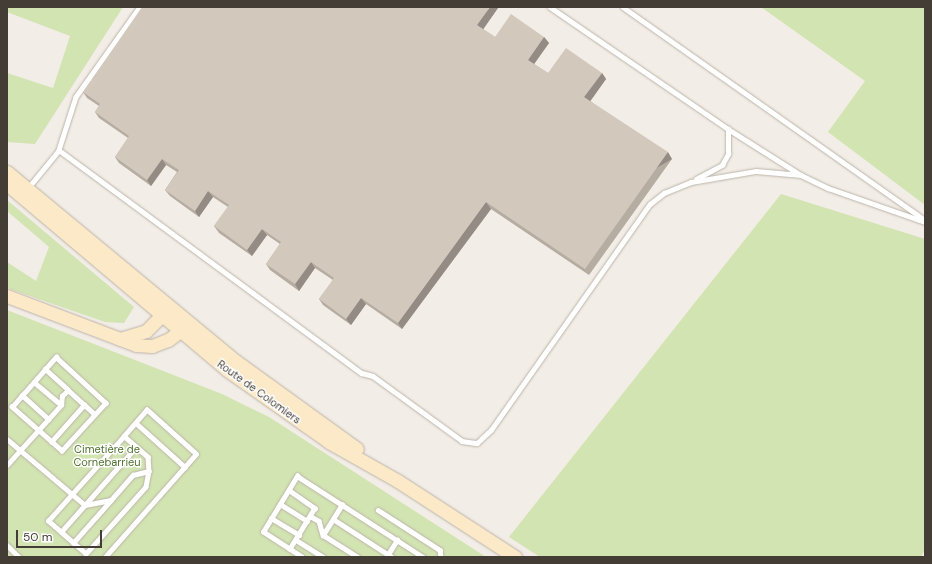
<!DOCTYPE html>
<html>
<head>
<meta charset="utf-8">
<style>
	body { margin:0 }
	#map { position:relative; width:932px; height:564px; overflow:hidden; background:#f2ede6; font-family:"DM Sans",sans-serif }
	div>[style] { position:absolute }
	.green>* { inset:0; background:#d2e4b1 }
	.roads { filter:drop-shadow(0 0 1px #bdb4a9) drop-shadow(0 0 1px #bdb4a9) }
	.lane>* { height:4.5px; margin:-2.25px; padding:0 2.25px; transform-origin:2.25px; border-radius:2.25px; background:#fff }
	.secondary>* { height:13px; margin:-6.5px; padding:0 6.5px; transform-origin:6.5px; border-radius:6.5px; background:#fbe9c7 }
	.wall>* { inset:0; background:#b5aca2 }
	.shaded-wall>* { inset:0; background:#948c84; transform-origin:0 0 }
	.building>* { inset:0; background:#d3c8bc }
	span { translate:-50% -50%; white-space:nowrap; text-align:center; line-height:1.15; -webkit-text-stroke:3px #fff; paint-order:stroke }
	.street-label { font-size:11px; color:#443d36 }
	.park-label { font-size:11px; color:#4e722d }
	.frame { position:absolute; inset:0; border:8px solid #443d36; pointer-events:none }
	.scale { position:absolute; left:16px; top:530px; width:86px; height:18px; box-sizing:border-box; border:2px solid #443d36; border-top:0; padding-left:5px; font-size:12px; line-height:14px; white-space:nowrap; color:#443d36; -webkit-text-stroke:3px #fff; paint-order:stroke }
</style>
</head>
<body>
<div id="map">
	<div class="green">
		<i style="clip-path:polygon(7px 7px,123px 7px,35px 144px,7px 142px,7px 73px,53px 88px,70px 36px,7px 12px)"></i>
		<i style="clip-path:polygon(761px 7px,925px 7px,925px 205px,828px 132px,865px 81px)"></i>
		<i style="clip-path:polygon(781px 194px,925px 239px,925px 549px,921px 557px,540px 557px,509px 537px)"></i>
		<i style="clip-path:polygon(7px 200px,134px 307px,124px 323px,105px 322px,7px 288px,7px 262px,36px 281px,49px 247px,7px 211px)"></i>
		<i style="clip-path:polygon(7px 310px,222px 394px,269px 417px,486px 557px,7px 557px)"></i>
	</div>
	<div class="roads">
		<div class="lane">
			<i style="left:140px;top:7px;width:110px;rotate:125.4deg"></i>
			<i style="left:76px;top:97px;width:56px;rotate:107.8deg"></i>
			<i style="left:59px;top:150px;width:376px;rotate:36.4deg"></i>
			<i style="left:362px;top:373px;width:11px;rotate:15deg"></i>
			<i style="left:373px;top:376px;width:110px;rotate:36.1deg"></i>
			<i style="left:462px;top:441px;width:15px;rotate:8deg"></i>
			<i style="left:477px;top:443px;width:19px;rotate:-43deg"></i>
			<i style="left:491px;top:430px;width:276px;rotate:-54.9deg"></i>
			<i style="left:650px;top:204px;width:18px;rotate:-38deg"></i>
			<i style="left:664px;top:193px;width:29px;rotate:-22deg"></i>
			<i style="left:691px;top:182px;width:66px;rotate:-9.6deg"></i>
			<i style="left:756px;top:171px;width:45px;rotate:5.1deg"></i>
			<i style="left:550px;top:7px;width:216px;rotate:34.4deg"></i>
			<i style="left:728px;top:129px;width:86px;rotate:32.2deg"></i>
			<i style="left:801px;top:175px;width:30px;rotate:26deg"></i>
			<i style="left:828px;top:188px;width:103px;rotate:19.3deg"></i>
			<i style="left:623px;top:7px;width:370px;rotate:35.2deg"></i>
			<i style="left:696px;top:179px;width:30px;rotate:-28deg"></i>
			<i style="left:722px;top:165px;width:13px;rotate:-61deg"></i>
			<i style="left:728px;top:154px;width:25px;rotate:-90deg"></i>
			<i style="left:28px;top:188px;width:49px;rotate:-50.8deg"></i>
			<i style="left:56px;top:357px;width:68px;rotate:42.6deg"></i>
			<i style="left:106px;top:403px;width:65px;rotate:132.5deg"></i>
			<i style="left:62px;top:451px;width:67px;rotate:-138.7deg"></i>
			<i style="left:12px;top:407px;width:67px;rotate:-48.7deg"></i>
			<i style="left:34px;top:382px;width:35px;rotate:40deg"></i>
			<i style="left:68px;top:390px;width:36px;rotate:42deg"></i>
			<i style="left:22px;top:395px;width:36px;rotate:42deg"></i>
			<i style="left:136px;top:423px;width:66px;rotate:41.9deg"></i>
			<i style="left:124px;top:436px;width:32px;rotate:41deg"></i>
			<i style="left:148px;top:457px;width:14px;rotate:86deg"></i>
			<i style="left:149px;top:471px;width:16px;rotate:101deg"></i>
			<i style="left:146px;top:487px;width:90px;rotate:131.8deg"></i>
			<i style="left:86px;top:554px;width:50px;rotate:-139deg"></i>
			<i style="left:48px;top:521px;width:114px;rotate:-48.2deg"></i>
			<i style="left:7px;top:439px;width:102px;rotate:40.2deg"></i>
			<i style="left:85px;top:505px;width:26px;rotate:-11deg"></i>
			<i style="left:111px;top:500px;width:33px;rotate:-49deg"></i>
			<i style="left:133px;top:475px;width:16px;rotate:-14deg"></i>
			<i style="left:51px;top:442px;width:50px;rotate:-48.3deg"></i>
			<i style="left:7px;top:465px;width:81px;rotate:-48deg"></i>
			<i style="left:61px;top:405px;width:9px;rotate:-84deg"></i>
			<i style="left:62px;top:396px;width:8px;rotate:-45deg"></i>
			<i style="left:68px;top:390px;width:31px;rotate:-138deg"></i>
			<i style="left:289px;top:490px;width:32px;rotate:35deg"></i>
			<i style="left:315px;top:508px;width:48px;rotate:121.4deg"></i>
			<i style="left:280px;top:504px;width:32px;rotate:32deg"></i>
			<i style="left:378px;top:510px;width:74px;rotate:32.8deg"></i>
			<i style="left:440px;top:550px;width:7px;rotate:82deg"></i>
			<i style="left:310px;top:516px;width:10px;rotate:29deg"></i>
			<i style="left:319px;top:521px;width:15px;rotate:74deg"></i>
			<i style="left:323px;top:535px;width:41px;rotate:32.2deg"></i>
			<i style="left:271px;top:518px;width:33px;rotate:31deg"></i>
			<i style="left:333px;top:519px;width:70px;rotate:32.8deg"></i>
			<i style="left:61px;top:532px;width:113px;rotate:-48.6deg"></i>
			<i style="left:323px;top:535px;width:36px;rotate:-58deg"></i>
			<i style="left:296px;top:540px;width:32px;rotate:32deg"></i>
			<i style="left:73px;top:543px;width:57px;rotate:-48.5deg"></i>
			<i style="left:7px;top:545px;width:17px;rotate:45deg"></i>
			<i style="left:387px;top:556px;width:19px;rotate:-58deg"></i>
			<i style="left:105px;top:557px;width:137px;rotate:-48.5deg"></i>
			<i style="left:196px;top:454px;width:66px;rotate:-138.1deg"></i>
			<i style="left:147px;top:410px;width:35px;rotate:131deg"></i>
			<i style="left:302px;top:557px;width:46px;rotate:-147.3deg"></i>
			<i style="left:263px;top:532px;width:66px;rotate:-58.7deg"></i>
			<i style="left:297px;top:476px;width:150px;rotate:32.7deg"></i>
		</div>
		<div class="secondary">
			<i style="left:7px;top:172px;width:298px;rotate:39.6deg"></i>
			<i style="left:237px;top:362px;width:148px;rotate:35.9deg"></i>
			<i style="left:7px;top:184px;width:288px;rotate:40.2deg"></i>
			<i style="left:227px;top:370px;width:125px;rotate:35.2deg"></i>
			<i style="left:329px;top:442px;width:79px;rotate:29.5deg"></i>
			<i style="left:398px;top:481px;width:140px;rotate:33deg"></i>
			<i style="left:7px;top:296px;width:138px;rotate:20.8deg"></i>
			<i style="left:136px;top:345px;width:16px;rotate:4deg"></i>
			<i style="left:152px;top:346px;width:17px;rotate:-21deg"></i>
			<i style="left:168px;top:340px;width:15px;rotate:-37deg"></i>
			<i style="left:120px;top:339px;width:27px;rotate:-17deg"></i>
			<i style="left:146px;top:331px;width:21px;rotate:-45deg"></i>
			<i style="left:161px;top:316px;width:9px"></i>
		</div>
	</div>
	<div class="wall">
		<i style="clip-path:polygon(498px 8px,483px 29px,495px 37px,544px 37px,549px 43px,534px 64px,548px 73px,602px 73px,606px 79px,590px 101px,672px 159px,589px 275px,491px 209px,402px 329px,366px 304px,351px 325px,323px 305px,319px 299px,333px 280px,315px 268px,299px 291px,270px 270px,266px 264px,280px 244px,267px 235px,252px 256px,219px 233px,214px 226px,228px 207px,213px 197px,199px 217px,170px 196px,165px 190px,177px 172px,166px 165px,151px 186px,119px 163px,115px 157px,128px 138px,99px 118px,95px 112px,99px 106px,87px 98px,83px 92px)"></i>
	</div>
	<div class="shaded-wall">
		<i style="clip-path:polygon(490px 7px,497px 7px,498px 8px,482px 31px,477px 25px)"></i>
		<i style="clip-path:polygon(544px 37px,549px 43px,532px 67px,528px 60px)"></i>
		<i style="clip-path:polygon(602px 73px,606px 79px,589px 103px,584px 97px)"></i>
		<i style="left:668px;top:152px;width:8px;height:143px;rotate:60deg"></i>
		<i style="clip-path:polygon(162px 159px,166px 165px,151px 186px,147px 180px)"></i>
		<i style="clip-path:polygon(208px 191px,213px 197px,199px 217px,195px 211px)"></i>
		<i style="clip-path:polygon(486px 202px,491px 209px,402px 329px,398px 323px)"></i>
		<i style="clip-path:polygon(262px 229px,267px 235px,252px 256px,247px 250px)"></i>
		<i style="clip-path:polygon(311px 262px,315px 268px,299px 291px,295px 284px)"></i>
		<i style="clip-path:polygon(361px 298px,366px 304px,351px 325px,346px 319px)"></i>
	</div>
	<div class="building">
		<i style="clip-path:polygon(142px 7px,490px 7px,477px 25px,495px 37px,511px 14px,544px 37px,528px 60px,548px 73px,566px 48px,602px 73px,584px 97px,668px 152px,585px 269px,486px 202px,398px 323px,361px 298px,346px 319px,319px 299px,334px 278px,311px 262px,295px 284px,266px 264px,281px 242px,262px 229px,247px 250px,214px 226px,229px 205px,208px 191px,195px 211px,165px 190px,179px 170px,162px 159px,147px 180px,115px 157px,129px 136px,95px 112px,100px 104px,83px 92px)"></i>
	</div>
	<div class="street-label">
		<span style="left:259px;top:392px;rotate:36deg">Route de Colomiers</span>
	</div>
	<div class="park-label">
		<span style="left:107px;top:456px">Cimetière de<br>Cornebarrieu</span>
	</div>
	<div class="frame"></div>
	<div class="scale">50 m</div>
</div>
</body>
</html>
